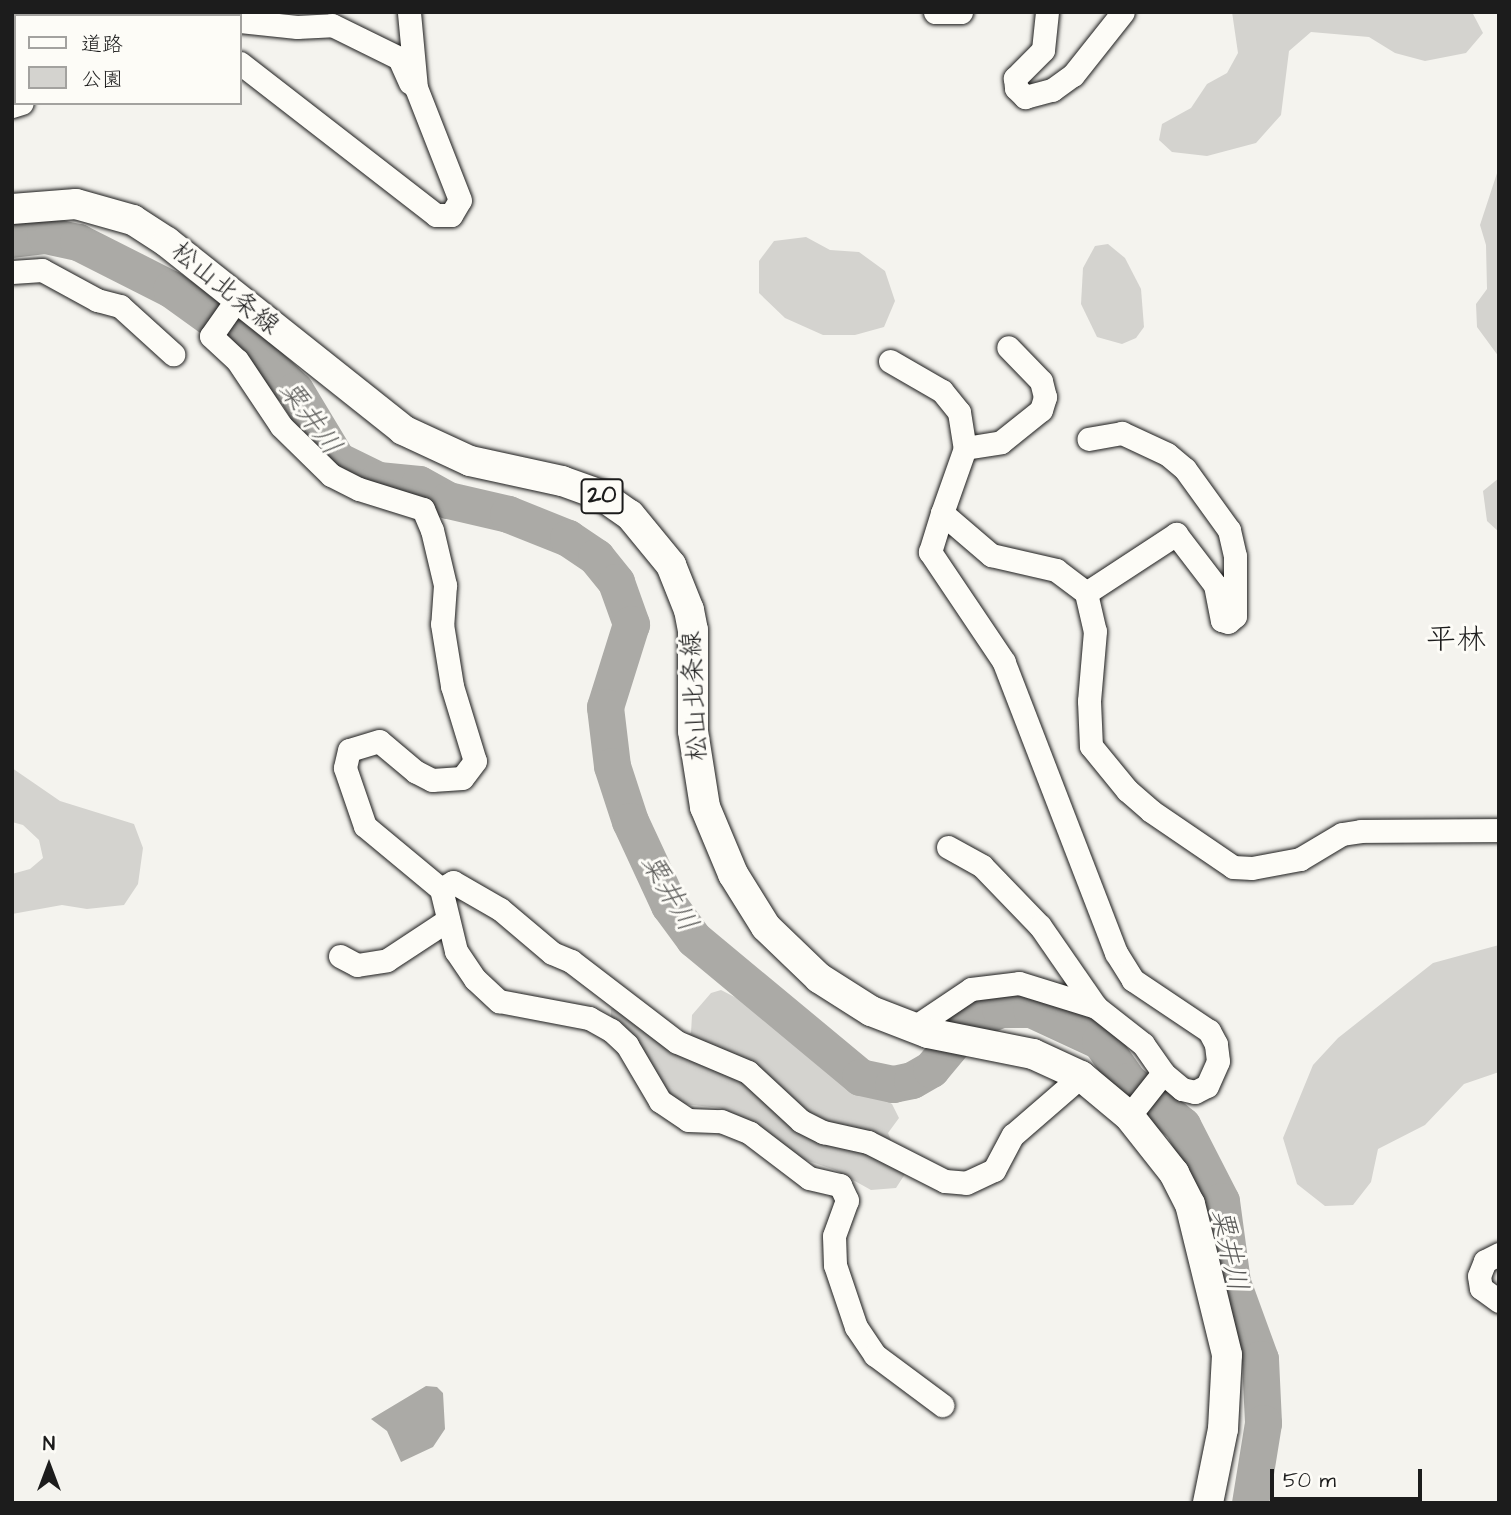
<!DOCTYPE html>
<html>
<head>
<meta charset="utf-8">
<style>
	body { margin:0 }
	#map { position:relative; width:1511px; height:1515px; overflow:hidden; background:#f4f3ee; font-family:"Architects Daughter","Klee One",sans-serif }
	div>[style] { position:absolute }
	.green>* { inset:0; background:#d4d3cf }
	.water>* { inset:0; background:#abaaa6 }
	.river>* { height:37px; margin:-18.5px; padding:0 18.5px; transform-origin:18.5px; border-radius:18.5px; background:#abaaa6 }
	.roads { filter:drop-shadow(0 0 2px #1c1c1c) drop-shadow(0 0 2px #1c1c1c) }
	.minor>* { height:23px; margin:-11.5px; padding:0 11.5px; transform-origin:11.5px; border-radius:11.5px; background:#fdfcf7 }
	.major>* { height:30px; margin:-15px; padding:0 15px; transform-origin:15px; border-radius:15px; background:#fdfcf7 }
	span { translate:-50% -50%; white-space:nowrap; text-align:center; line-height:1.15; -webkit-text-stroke:6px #fdfcf7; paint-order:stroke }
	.shield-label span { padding:2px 5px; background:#fdfcf7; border:2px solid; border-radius:5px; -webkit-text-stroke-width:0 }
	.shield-label { font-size:24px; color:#1c1c1c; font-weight:700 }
	.street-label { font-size:26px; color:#1c1c1c }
	.water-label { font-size:28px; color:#5c5c5a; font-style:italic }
	.quarter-label { font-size:30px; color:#1c1c1c }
	.frame { position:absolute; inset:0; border:14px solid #1c1c1c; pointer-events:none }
	.legend { position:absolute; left:14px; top:14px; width:228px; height:91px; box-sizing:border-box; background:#fdfcf7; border:2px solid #a3a29f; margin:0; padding:9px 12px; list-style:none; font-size:21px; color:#1c1c1c }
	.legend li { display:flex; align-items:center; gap:14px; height:35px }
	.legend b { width:35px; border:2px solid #a3a29f }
	.north { position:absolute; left:14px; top:1431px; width:70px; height:70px; -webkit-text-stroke:5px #fdfcf7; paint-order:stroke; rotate:0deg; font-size:19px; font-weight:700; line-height:28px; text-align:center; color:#1c1c1c }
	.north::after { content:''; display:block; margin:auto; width:24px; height:32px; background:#1c1c1c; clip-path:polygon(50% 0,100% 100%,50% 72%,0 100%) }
	.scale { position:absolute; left:1270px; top:1469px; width:152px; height:32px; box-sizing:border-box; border:4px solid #1c1c1c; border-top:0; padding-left:9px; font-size:21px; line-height:24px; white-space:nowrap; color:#1c1c1c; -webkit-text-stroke:5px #fdfcf7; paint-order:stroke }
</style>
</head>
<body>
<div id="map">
	<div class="green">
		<i style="clip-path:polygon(1232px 12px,1472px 12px,1483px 33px,1466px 53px,1425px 61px,1395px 53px,1369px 37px,1311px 32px,1289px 51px,1281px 115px,1256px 143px,1207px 156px,1172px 152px,1159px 140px,1162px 124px,1191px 108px,1207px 84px,1227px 73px,1238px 53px)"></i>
		<i style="clip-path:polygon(1499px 167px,1499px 357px,1477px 327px,1476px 304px,1487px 289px,1486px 245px,1480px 225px)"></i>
		<i style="clip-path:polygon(806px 237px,830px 250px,859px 252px,885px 271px,895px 301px,884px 327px,855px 335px,823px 335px,785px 318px,759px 293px,759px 261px,774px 241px)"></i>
		<i style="clip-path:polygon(1108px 244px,1125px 258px,1141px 289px,1144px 327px,1136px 338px,1122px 344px,1097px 337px,1081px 304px,1083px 268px,1095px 246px)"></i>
		<i style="clip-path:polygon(1499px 478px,1499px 532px,1487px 521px,1483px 491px)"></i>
		<i style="clip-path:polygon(12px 768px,60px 801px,134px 824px,143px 848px,138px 884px,124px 905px,87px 909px,62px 905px,12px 914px,12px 874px,30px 869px,43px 858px,39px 840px,23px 825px,12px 822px)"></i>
		<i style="clip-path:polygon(1499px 945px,1499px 1072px,1464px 1084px,1425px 1125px,1378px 1149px,1371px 1182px,1353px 1205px,1325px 1206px,1297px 1184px,1283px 1138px,1313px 1065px,1338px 1038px,1433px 963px)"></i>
		<i style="clip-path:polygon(721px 990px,756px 1008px,808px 1057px,892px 1104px,899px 1118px,888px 1133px,905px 1174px,896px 1188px,871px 1190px,835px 1170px,803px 1159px,765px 1130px,720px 1108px,684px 1104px,665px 1093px,611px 1025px,611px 1009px,625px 1003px,678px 1035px,691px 1033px,692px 1015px,711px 993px)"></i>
	</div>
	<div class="water">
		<i style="clip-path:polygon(426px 1386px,437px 1387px,443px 1393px,445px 1429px,433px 1447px,401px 1462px,387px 1431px,371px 1419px)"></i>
	</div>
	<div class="river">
		<i style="left:12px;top:239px;width:33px;rotate:-7deg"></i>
		<i style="left:45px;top:235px;width:34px;rotate:12deg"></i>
		<i style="left:78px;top:242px;width:104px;rotate:26.8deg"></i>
		<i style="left:171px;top:289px;width:89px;rotate:35.8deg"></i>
		<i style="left:243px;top:341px;width:71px;rotate:43.3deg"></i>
		<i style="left:295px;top:390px;width:82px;rotate:59deg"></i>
		<i style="left:337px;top:460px;width:46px;rotate:26deg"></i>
		<i style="left:378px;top:480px;width:41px;rotate:5.6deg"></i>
		<i style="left:419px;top:484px;width:33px;rotate:29deg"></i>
		<i style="left:448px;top:500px;width:62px;rotate:13.1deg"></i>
		<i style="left:508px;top:514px;width:65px;rotate:21.8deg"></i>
		<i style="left:568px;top:538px;width:34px;rotate:34deg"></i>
		<i style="left:596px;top:557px;width:32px;rotate:51deg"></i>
		<i style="left:616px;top:582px;width:45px;rotate:70.3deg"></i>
		<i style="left:631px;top:624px;width:87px;rotate:107.4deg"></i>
		<i style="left:605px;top:707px;width:59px;rotate:83.2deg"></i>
		<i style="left:612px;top:766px;width:58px;rotate:71.9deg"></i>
		<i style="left:630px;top:821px;width:93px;rotate:65.1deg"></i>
		<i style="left:669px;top:905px;width:42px;rotate:53.7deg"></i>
		<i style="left:694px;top:939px;width:216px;rotate:39.7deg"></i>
		<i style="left:860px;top:1077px;width:34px;rotate:12deg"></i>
		<i style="left:893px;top:1084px;width:19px;rotate:-12deg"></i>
		<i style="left:912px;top:1080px;width:22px;rotate:-30deg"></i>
		<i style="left:931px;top:1069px;width:62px;rotate:-50.2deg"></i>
		<i style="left:971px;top:1021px;width:31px;rotate:-22deg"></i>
		<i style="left:1000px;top:1009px;width:31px"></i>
		<i style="left:1031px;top:1009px;width:76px;rotate:24.9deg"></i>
		<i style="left:1100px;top:1041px;width:49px;rotate:55deg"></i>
		<i style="left:1128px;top:1081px;width:70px;rotate:39.2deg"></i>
		<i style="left:1182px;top:1125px;width:85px;rotate:62.8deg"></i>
		<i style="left:1221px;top:1201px;width:82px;rotate:82.3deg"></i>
		<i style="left:1232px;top:1282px;width:82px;rotate:70deg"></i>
		<i style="left:1260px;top:1359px;width:64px;rotate:87.3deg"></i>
		<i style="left:1263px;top:1423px;width:81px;rotate:99.2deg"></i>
	</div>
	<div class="roads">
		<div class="minor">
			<i style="left:169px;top:12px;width:5px;rotate:53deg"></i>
			<i style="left:935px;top:12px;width:26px"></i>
			<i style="left:1047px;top:12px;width:38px;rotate:96deg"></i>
			<i style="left:1043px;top:50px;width:40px;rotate:135deg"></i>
			<i style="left:1015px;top:78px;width:10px;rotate:84deg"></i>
			<i style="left:1016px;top:88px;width:13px;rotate:45deg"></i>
			<i style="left:1025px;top:97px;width:28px;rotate:-15deg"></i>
			<i style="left:1052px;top:90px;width:26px;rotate:-36deg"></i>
			<i style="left:1073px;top:75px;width:80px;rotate:-51.6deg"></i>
			<i style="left:240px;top:21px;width:57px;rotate:6deg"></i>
			<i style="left:297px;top:27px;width:35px;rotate:-3deg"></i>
			<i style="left:332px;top:25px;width:75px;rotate:26.2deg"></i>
			<i style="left:399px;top:58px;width:27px;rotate:66deg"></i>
			<i style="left:240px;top:63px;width:248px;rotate:37.8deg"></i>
			<i style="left:436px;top:215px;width:15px"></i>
			<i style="left:451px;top:215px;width:17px;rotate:-59deg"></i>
			<i style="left:460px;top:200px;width:120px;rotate:-111.4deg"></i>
			<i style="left:416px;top:88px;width:76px;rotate:-95.3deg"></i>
			<i style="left:12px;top:106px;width:10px;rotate:-17deg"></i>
			<i style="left:12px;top:272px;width:30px;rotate:-4deg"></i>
			<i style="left:42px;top:270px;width:63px;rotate:28.6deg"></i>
			<i style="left:97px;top:300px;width:24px;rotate:15deg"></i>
			<i style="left:120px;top:306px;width:72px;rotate:42.2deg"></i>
			<i style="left:237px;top:299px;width:45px;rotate:125.1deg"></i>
			<i style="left:211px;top:336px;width:35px;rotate:43deg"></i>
			<i style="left:237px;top:360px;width:79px;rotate:56.3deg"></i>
			<i style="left:281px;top:426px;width:70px;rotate:44.4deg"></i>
			<i style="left:331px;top:475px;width:31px;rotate:27deg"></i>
			<i style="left:359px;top:489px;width:67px;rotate:17.4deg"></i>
			<i style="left:423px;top:509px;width:23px;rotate:67deg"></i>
			<i style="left:432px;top:530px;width:57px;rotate:76.7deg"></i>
			<i style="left:445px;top:585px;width:39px;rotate:94deg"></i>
			<i style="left:442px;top:624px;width:63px;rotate:80.8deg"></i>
			<i style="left:452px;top:686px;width:78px;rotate:73deg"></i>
			<i style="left:475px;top:761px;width:21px;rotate:127deg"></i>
			<i style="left:462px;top:778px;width:30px;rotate:176deg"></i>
			<i style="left:432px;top:780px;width:18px;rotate:-153deg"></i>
			<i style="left:416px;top:772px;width:48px;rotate:-140deg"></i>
			<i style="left:379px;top:741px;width:31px;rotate:163deg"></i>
			<i style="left:349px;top:750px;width:18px;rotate:103deg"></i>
			<i style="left:345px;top:768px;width:61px;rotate:71deg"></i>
			<i style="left:365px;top:826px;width:99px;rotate:39.7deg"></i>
			<i style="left:441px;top:889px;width:64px;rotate:76.4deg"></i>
			<i style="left:456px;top:951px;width:34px;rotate:56deg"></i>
			<i style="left:475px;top:979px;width:33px;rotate:43deg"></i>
			<i style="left:499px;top:1001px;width:92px;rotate:10.7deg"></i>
			<i style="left:589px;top:1018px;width:25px;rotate:29deg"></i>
			<i style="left:611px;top:1030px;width:22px;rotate:43deg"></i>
			<i style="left:627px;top:1045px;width:65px;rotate:59.5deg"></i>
			<i style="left:660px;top:1101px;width:34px;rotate:34deg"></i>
			<i style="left:688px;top:1120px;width:33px;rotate:2deg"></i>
			<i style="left:721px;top:1121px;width:31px;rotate:22deg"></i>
			<i style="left:750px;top:1133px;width:74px;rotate:37.3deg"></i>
			<i style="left:809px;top:1178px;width:32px;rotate:13deg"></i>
			<i style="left:840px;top:1185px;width:17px;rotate:65deg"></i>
			<i style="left:847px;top:1200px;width:38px;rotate:110deg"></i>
			<i style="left:834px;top:1236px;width:29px;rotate:88deg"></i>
			<i style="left:835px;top:1265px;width:65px;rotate:71.3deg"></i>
			<i style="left:856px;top:1327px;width:34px;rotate:56deg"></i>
			<i style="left:875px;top:1355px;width:84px;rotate:36.7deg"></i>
			<i style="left:890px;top:361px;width:60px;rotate:30deg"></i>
			<i style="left:942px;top:391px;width:27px;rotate:51deg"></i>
			<i style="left:959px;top:412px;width:36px;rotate:81deg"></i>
			<i style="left:965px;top:448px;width:69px;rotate:109.5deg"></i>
			<i style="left:965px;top:448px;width:36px;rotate:-9deg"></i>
			<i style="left:1001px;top:442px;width:51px;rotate:-38.7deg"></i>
			<i style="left:1041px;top:410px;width:14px;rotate:-73deg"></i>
			<i style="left:1045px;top:397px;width:16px;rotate:-104deg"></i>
			<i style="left:1041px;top:381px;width:47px;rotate:-134.1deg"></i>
			<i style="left:1086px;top:593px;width:108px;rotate:-33.2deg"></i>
			<i style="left:1176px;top:534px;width:64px;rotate:52.6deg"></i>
			<i style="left:1215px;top:585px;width:36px;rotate:79deg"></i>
			<i style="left:1222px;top:620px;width:6px;rotate:18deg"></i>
			<i style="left:1228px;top:622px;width:9px;rotate:-41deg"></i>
			<i style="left:1235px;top:616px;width:60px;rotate:-90deg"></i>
			<i style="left:1235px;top:556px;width:27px;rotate:-103deg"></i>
			<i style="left:1229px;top:530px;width:75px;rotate:-125.8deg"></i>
			<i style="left:1185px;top:469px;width:23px;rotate:-140deg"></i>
			<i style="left:1167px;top:454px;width:50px;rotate:-155deg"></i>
			<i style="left:1122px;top:433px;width:34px;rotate:170deg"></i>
			<i style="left:948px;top:847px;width:39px;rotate:29deg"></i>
			<i style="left:982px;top:866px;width:83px;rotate:46deg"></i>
			<i style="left:1040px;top:926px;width:98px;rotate:55.3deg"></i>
			<i style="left:441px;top:889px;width:14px;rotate:-30deg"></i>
			<i style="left:453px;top:882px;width:54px;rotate:29.9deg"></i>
			<i style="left:500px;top:909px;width:68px;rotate:40.2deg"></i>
			<i style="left:552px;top:953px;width:21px;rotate:23deg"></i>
			<i style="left:571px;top:961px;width:133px;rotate:37.4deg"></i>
			<i style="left:677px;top:1042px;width:77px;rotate:22.9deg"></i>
			<i style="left:748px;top:1072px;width:72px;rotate:42.8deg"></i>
			<i style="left:801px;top:1121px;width:25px;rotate:27deg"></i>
			<i style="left:823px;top:1132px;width:46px;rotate:12.5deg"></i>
			<i style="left:868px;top:1142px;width:86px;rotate:26.9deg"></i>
			<i style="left:945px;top:1181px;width:21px;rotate:5deg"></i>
			<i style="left:966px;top:1183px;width:31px;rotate:-25deg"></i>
			<i style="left:994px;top:1170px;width:40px;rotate:-62deg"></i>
			<i style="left:1013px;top:1135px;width:90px;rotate:-40.9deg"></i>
			<i style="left:340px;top:956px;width:19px;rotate:28deg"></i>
			<i style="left:357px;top:965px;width:30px;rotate:-9deg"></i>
			<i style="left:387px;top:960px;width:73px;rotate:-33.3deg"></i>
			<i style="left:913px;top:1028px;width:70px;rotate:-33.9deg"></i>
			<i style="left:971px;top:989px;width:48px;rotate:-7.1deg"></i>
			<i style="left:1019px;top:983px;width:81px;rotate:17.3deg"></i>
			<i style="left:1096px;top:1007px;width:60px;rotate:38.2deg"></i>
			<i style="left:1143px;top:1044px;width:35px;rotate:55deg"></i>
			<i style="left:1129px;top:1116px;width:55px;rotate:-51.7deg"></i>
			<i style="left:1163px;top:1073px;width:25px;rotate:40deg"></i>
			<i style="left:1182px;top:1089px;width:13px;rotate:13deg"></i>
			<i style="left:1195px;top:1092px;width:13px;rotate:-27deg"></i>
			<i style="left:1207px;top:1086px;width:27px;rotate:-66deg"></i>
			<i style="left:1218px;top:1061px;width:17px;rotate:-97deg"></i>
			<i style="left:1216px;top:1044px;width:15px;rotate:-118deg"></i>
			<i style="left:1209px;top:1031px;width:92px;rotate:-146.1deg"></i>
			<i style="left:1133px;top:980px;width:32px;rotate:-122deg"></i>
			<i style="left:1116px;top:953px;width:312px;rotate:-111.1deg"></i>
			<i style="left:1004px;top:662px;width:133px;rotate:-123.9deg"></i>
			<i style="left:930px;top:552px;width:41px;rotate:-72.9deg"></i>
			<i style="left:942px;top:513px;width:65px;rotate:40.6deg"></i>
			<i style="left:991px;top:555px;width:67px;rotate:13deg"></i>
			<i style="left:1056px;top:570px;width:38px;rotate:37deg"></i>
			<i style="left:1086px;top:593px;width:39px;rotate:77deg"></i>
			<i style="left:1095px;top:631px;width:70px;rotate:94.9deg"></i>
			<i style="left:1089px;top:701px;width:45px;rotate:87.5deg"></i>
			<i style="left:1091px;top:746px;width:57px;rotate:50.7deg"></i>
			<i style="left:1127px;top:790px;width:32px;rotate:41deg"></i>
			<i style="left:1151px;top:811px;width:99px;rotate:34.3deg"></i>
			<i style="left:1233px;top:867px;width:19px;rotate:3deg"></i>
			<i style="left:1252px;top:868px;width:49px;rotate:-10.6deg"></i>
			<i style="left:1300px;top:859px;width:49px;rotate:-30.8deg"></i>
			<i style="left:1342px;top:834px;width:19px;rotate:-9deg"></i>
			<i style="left:1361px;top:831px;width:138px;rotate:-0.4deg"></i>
			<i style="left:1499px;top:1254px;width:16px;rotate:153deg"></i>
			<i style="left:1485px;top:1261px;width:16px;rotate:112deg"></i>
			<i style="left:1479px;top:1276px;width:12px;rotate:81deg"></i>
			<i style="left:1481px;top:1288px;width:22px;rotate:36deg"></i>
		</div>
		<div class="major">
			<i style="left:12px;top:209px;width:64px;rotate:-4.5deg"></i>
			<i style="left:76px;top:204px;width:59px;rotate:15.7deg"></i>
			<i style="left:133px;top:220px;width:40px;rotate:32.9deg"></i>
			<i style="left:167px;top:242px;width:302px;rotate:38.5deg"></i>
			<i style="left:403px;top:430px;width:74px;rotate:24.8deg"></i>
			<i style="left:470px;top:461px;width:94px;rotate:12.3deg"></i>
			<i style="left:562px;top:481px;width:41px;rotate:19.7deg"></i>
			<i style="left:601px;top:495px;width:35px;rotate:35deg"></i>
			<i style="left:630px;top:515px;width:65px;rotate:50.6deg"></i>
			<i style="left:671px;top:565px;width:48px;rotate:68.2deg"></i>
			<i style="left:689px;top:610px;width:20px;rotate:79deg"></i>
			<i style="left:693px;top:630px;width:101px;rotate:90deg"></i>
			<i style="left:693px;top:731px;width:77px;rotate:81deg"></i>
			<i style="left:705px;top:807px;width:73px;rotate:67.3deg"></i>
			<i style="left:733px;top:874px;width:62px;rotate:58.1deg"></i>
			<i style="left:766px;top:927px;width:74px;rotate:43.9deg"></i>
			<i style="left:819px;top:978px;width:62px;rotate:32.4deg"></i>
			<i style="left:871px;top:1011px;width:61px;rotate:21.1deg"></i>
			<i style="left:928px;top:1033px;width:107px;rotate:11.3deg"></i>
			<i style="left:1033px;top:1054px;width:53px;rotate:24.6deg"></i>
			<i style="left:1081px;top:1076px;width:62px;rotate:39.8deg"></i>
			<i style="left:1129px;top:1116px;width:73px;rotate:51.7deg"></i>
			<i style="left:1174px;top:1173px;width:35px;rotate:63deg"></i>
			<i style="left:1190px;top:1204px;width:155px;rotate:76.2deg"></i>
			<i style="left:1227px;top:1355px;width:74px;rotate:93.1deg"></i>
			<i style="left:1223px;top:1429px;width:76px;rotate:101.5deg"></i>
		</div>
	</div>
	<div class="shield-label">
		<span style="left:602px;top:496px">20</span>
	</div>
	<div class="street-label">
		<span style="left:225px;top:289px;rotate:39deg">松山北条線</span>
		<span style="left:695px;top:696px;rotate:-93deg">松山北条線</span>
	</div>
	<div class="water-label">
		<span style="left:310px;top:418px;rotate:54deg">粟井川</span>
		<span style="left:669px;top:893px;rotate:60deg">粟井川</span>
		<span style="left:1229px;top:1250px;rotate:78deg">粟井川</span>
	</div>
	<div class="quarter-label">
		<span style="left:1456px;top:640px">平林</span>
	</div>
	<div class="frame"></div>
	<ul class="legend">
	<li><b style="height:9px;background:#fdfcf7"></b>道路</li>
	<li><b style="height:19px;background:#d4d3cf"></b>公園</li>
	</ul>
	<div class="north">N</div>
	<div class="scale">50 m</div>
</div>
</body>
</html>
